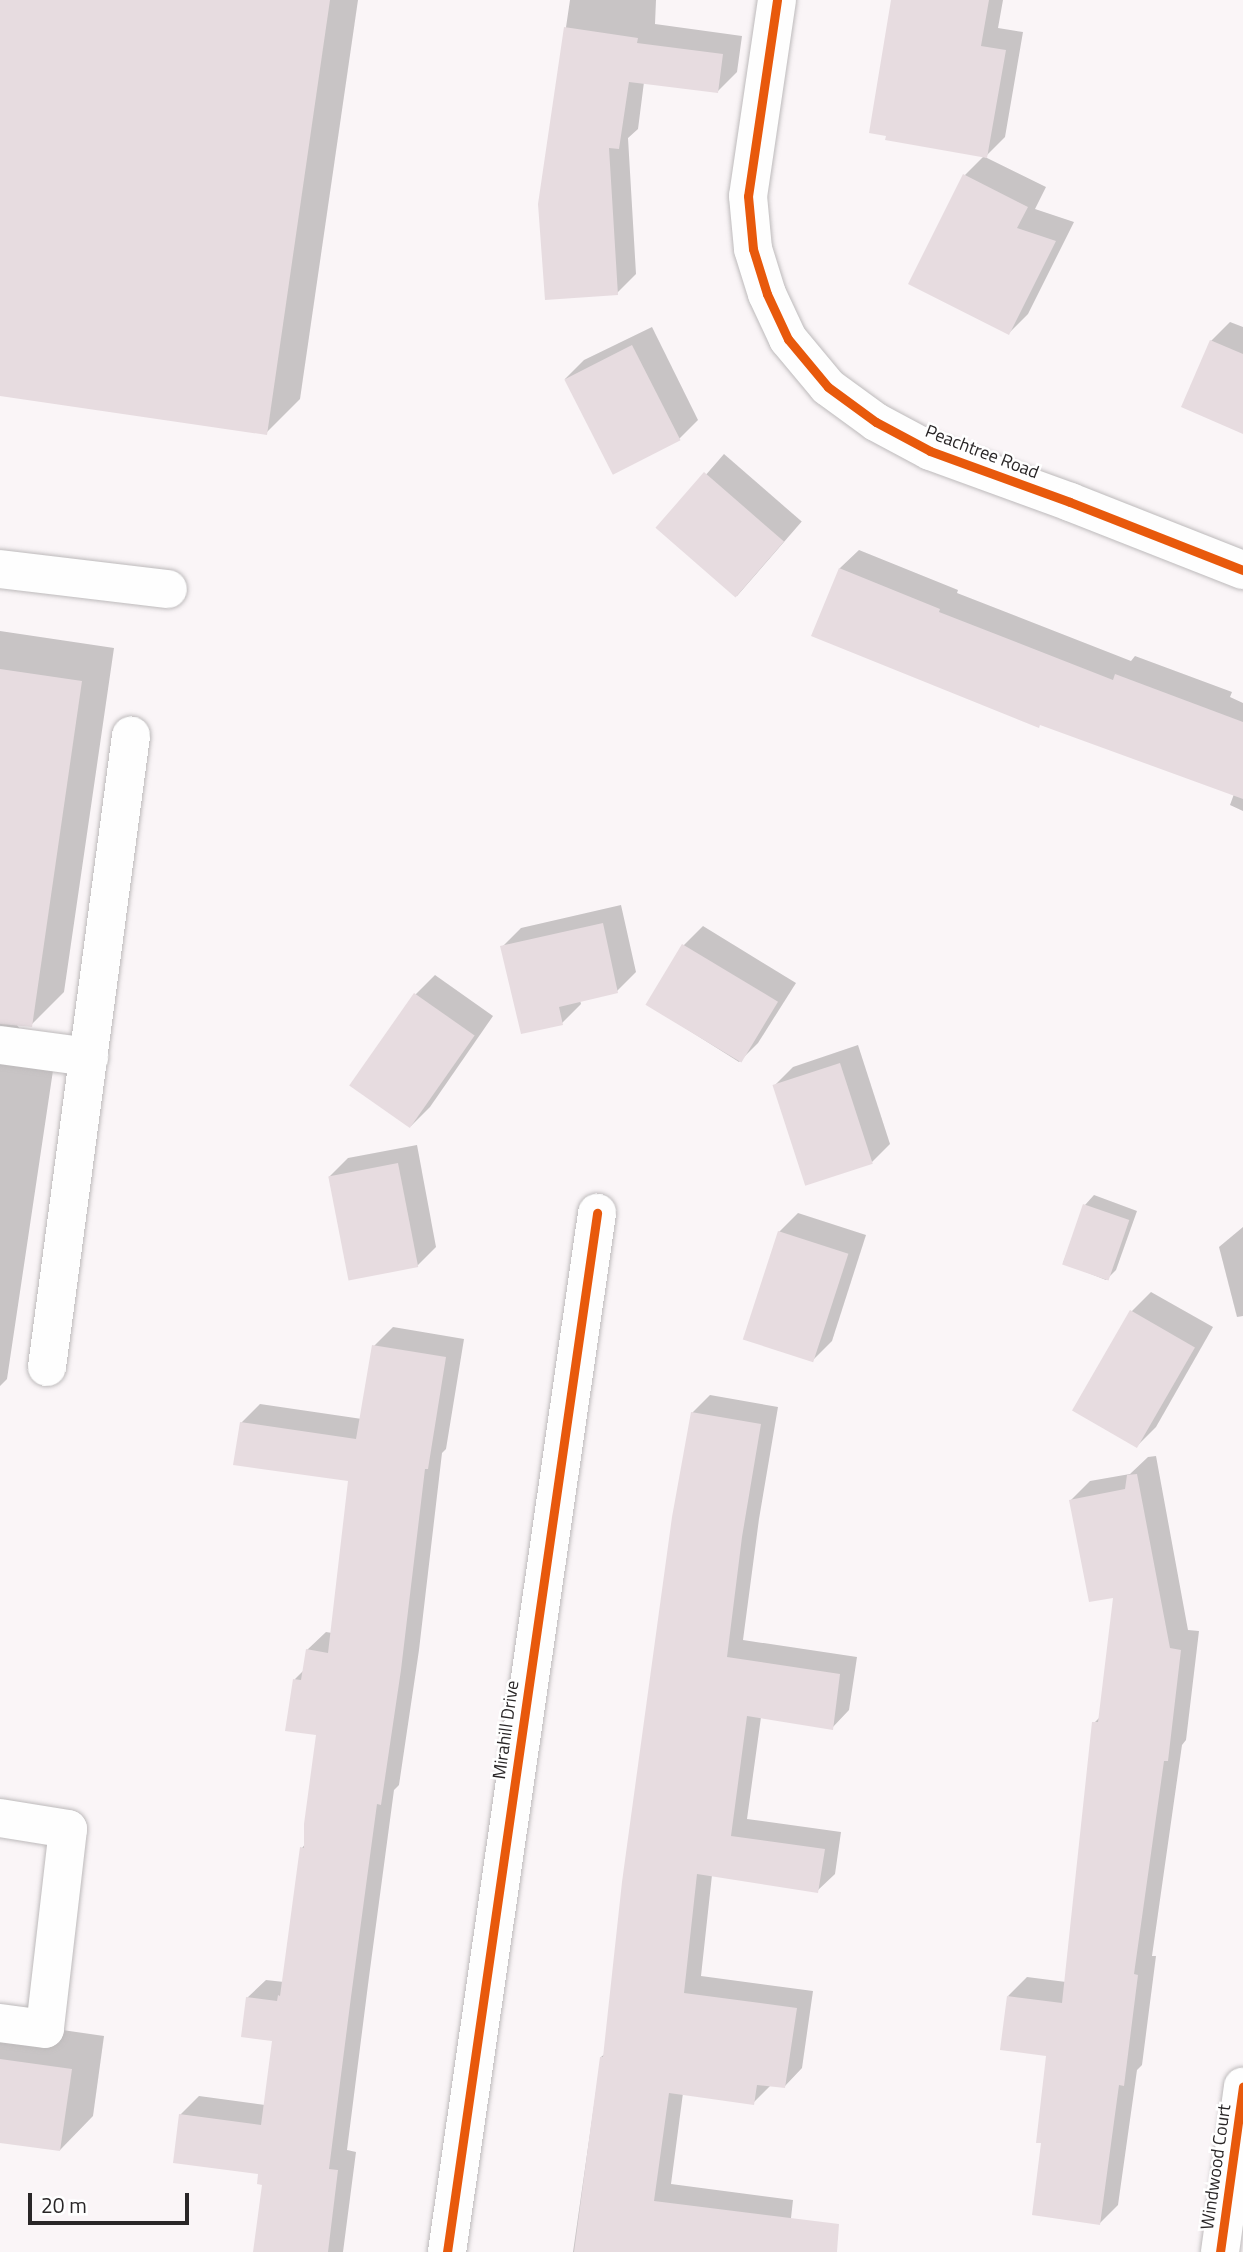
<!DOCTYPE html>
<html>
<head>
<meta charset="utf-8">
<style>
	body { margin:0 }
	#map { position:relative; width:1243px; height:2252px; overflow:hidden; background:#faf5f7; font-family:"Titillium Web",sans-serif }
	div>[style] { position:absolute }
	.shadow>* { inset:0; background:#0003; transform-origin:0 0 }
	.building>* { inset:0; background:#e7dce0; transform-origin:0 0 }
	.roads { filter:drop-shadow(0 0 2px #bdbabb) drop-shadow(0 0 2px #bdbabb) }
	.minor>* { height:38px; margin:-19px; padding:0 19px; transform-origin:19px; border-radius:19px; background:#fefefe }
	.cycleway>* { height:9px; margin:-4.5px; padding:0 4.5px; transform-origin:4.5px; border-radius:4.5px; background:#e8590c }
	span { translate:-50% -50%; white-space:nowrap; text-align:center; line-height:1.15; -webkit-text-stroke:5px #fff; paint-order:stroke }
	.street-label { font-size:18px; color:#292627 }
	.scale { position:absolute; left:28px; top:2193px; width:161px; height:32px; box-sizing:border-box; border:4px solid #292627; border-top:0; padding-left:9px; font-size:21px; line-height:24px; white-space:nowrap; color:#292627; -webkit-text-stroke:5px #fff; paint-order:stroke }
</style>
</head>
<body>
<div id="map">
	<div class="shadow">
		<i style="clip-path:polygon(0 0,358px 0,300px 399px,266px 433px,0 395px)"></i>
		<i style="clip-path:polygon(570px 0,656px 0,655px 24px,742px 36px,737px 72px,718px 91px,644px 82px,638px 129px,628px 138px,636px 274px,617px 293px,540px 204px)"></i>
		<i style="clip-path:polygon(914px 0,1003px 0,998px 28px,1023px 32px,1005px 137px,985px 157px,1046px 187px,1035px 209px,1074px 222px,1028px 314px,1009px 333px,965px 175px,985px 155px)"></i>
		<i style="clip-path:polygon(1230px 322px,1243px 327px,1243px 432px,1211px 341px)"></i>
		<i style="clip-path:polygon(652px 327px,698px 420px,679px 439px,565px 379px,584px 360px)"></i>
		<i style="left:724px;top:454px;width:103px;height:99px;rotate:41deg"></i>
		<i style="clip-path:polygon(859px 550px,958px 590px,957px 593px,1131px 661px,1135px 656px,1232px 692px,1230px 697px,1243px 703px,1243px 811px,1230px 805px,1234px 794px,814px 635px,840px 568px)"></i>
		<i style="clip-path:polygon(0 631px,114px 648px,64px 992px,31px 1025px,16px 1024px,21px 1030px,58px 1037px,7px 1379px,0 1386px)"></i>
		<i style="clip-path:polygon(621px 905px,636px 972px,617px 991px,580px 1000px,581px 1004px,562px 1023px,502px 947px,521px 928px)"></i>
		<i style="clip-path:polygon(703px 926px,796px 983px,758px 1043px,739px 1062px,647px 1004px,684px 945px)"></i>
		<i style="clip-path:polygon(435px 975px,493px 1016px,430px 1107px,411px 1126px,352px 1086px,416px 994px)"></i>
		<i style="clip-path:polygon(858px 1045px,890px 1144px,871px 1163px,774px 1086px,793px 1067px)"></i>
		<i style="clip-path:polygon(417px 1145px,436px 1247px,417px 1266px,329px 1177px,348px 1158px)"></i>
		<i style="clip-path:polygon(1094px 1195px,1137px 1211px,1116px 1270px,1106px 1280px,1063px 1263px,1085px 1205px)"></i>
		<i style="clip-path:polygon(798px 1213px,866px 1235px,832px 1341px,813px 1360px,779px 1232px)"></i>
		<i style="clip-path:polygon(1243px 1227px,1243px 1316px,1237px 1317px,1219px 1247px)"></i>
		<i style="clip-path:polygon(1151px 1292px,1213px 1327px,1156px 1427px,1137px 1446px,1132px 1311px)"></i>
		<i style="clip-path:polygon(393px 1327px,464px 1339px,446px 1449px,442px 1453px,419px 1650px,399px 1785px,394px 1790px,369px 1977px,347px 2150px,356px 2152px,343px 2252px,254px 2252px,264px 2183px,260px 2173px,180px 2115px,199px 2096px,265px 2105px,274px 2040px,247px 1998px,266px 1980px,284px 1982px,302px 1848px,306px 1843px,318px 1734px,295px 1679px,305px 1669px,307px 1650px,326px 1632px,332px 1633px,350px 1479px,241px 1423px,260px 1404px,362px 1419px,374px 1346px)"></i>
		<i style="clip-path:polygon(710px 1395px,778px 1407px,759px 1519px,743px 1640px,857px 1657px,849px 1710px,832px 1728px,761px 1717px,747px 1819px,841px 1832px,835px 1874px,817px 1891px,712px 1875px,701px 1976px,813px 1991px,802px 2068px,785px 2086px,771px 2085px,753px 2103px,683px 2093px,671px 2184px,793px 2200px,788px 2245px,780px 2252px,573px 2252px,601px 2057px,606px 2053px,692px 1413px)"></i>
		<i style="clip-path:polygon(1156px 1456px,1188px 1630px,1199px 1631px,1186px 1740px,1182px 1745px,1152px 1956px,1156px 1956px,1142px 2065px,1137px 2070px,1118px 2205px,1099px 2224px,1043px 2141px,1048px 2054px,1008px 1996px,1027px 1977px,1066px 1982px,1094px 1723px,1101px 1716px,1115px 1595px,1071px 1500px,1090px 1481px,1130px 1474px,1148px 1457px)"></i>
		<i style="clip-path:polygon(0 2021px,104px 2036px,93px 2116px,60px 2150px,0 2141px)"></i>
	</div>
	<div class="building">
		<i style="clip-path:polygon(0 0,330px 0,267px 435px,0 396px)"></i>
		<i style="clip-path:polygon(891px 0,989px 0,981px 46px,1006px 50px,987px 158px,885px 140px,886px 136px,869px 133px)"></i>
		<i style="clip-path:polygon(564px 27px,638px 38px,637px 43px,723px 54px,718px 93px,629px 82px,619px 149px,609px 148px,618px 295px,545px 300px,538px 204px)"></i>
		<i style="clip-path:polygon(963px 174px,1028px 207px,1017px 228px,1056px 241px,1009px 335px,908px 284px)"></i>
		<i style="clip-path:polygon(1210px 340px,1243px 354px,1243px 434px,1181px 407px)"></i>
		<i style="left:632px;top:345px;width:107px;height:76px;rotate:63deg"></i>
		<i style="left:704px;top:472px;width:106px;height:74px;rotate:41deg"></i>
		<i style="clip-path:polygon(839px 568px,940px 609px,939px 612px,1113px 680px,1115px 674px,1243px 722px,1243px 799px,1040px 725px,1039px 728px,811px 636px)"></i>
		<i style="clip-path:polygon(0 669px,82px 681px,32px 1027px,0 1024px)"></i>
		<i style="clip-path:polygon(603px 923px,618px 993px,559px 1007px,563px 1025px,521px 1034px,500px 946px)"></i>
		<i style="left:682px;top:944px;width:112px;height:71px;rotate:31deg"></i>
		<i style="left:414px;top:993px;width:74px;height:113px;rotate:35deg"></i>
		<i style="left:840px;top:1063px;width:106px;height:71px;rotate:72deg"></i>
		<i style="left:398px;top:1163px;width:106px;height:71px;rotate:79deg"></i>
		<i style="left:1083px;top:1204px;width:49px;height:64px;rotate:19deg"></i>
		<i style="left:778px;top:1231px;width:74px;height:114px;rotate:18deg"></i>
		<i style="left:1130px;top:1310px;width:75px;height:116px;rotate:30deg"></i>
		<i style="clip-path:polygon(372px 1345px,446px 1357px,428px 1469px,425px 1469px,401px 1670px,381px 1805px,377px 1804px,351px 1997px,329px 2169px,338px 2170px,328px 2252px,253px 2252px,262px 2185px,257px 2184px,258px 2174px,173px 2163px,179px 2114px,261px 2125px,272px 2041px,241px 2037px,246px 1997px,277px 2001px,278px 1995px,280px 1996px,300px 1847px,304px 1848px,304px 1824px,316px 1735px,285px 1731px,293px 1679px,301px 1680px,306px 1649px,328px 1653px,348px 1481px,233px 1465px,240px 1422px,356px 1439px)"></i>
		<i style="clip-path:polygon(691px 1412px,761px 1424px,742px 1537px,727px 1657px,840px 1674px,833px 1730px,747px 1716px,731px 1836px,825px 1849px,818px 1893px,697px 1874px,684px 1993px,797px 2008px,785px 2088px,757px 2085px,754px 2105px,669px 2093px,654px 2201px,839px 2224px,837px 2252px,574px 2252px,600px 2057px,603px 2057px,622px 1882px,672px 1517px)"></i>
		<i style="clip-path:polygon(1137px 1474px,1170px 1648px,1181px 1650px,1168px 1761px,1164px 1761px,1134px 1974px,1138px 1975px,1124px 2086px,1119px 2085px,1100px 2225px,1032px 2215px,1041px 2143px,1036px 2143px,1046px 2056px,1000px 2050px,1007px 1996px,1062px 2003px,1092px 1722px,1098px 1722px,1113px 1598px,1089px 1602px,1069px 1500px,1125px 1489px,1127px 1475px)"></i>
		<i style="clip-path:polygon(0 2059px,72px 2069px,60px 2151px,0 2143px)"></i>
	</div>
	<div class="roads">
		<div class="minor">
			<i style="left:777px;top:0;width:198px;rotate:98.4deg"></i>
			<i style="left:748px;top:196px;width:53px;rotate:84.6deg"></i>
			<i style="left:753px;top:249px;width:47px;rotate:72.7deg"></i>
			<i style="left:767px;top:294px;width:50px;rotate:65deg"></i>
			<i style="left:788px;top:339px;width:62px;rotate:50.2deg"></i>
			<i style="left:828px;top:387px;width:59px;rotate:36.1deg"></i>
			<i style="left:876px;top:422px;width:61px;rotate:28.2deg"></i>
			<i style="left:930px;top:451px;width:149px;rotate:20deg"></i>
			<i style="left:1070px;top:502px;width:186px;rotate:21.5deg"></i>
			<i style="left:0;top:569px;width:169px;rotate:6.8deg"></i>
			<i style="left:0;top:1045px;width:90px;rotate:7.7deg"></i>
			<i style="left:47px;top:1367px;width:637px;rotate:-82.42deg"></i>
			<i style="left:0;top:1818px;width:69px;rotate:9.2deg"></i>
			<i style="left:68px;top:1829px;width:201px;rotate:96.6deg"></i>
			<i style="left:45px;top:2029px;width:45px;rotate:-172.4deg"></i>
			<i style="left:447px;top:2252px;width:1050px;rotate:-81.78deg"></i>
			<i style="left:1220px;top:2252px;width:167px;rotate:-82.1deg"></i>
		</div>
	</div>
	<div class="cycleway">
		<i style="left:777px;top:0;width:198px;rotate:98.4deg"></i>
		<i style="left:748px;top:196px;width:53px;rotate:84.6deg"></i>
		<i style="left:753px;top:249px;width:47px;rotate:72.7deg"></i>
		<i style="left:767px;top:294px;width:50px;rotate:65deg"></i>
		<i style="left:788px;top:339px;width:62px;rotate:50.2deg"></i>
		<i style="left:828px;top:387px;width:59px;rotate:36.1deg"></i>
		<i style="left:876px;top:422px;width:61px;rotate:28.2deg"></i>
		<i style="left:930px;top:451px;width:149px;rotate:20deg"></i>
		<i style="left:1070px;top:502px;width:186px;rotate:21.5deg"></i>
		<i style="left:447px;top:2252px;width:1050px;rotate:-81.78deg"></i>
		<i style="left:1220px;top:2252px;width:167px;rotate:-82.1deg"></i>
	</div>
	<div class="street-label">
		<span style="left:982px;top:452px;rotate:21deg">Peachtree Road</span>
		<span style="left:506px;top:1730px;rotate:-82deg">Mirahill Drive</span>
		<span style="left:1216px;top:2167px;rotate:-82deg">Windwood Court</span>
	</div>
	<div class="scale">20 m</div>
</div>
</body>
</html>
